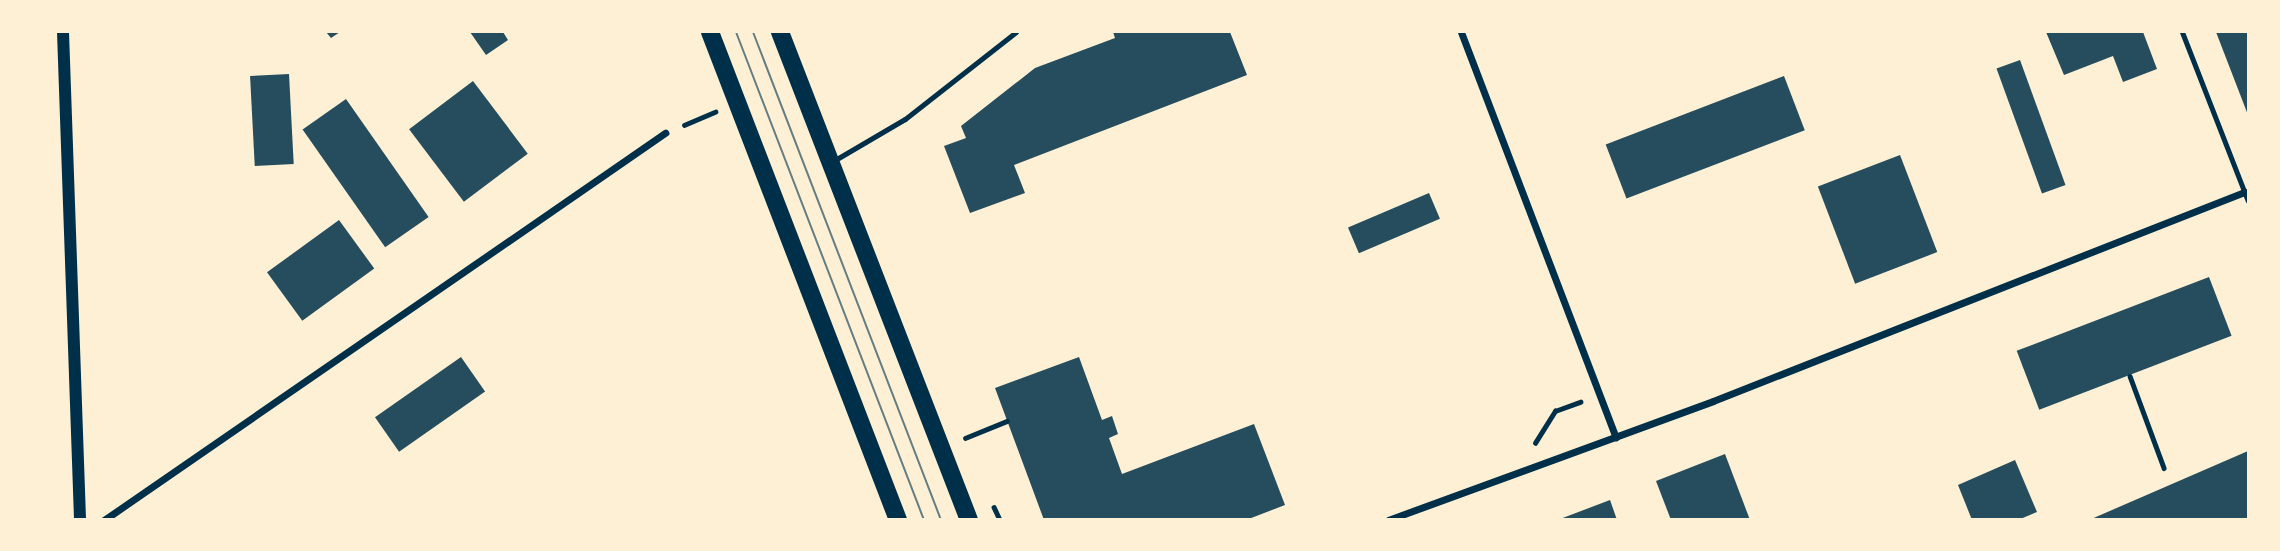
<!DOCTYPE html>
<html>
<head>
<meta charset="utf-8">
<style>
	body { margin:0 }
	#map { position:relative; width:2280px; height:551px; overflow:hidden; background:#fdf0d5; font-family:Quicksand,sans-serif }
	div>[style] { position:absolute }
	.building>* { inset:0; background:#264d5e; transform-origin:0 0 }
	.path>* { height:4.5px; margin:-2.25px; padding:0 2.25px; transform-origin:2.25px; border-radius:2.25px; background:#003049 }
	.service>* { height:5px; margin:-2.5px; padding:0 2.5px; transform-origin:2.5px; border-radius:2.5px; background:#003049 }
	.minor>* { height:7px; margin:-3.5px; padding:0 3.5px; transform-origin:3.5px; border-radius:3.5px; background:#003049 }
	.tertiary>* { height:12px; margin:-6px; padding:0 6px; transform-origin:6px; border-radius:6px; background:#003049 }
	.primary>* { height:18px; margin:-9px; padding:0 9px; transform-origin:9px; border-radius:9px; background:#003049 }
	.tram>* { height:2px; margin:-1px; padding:0 1px; transform-origin:1px; border-radius:1px; background:#657d81 }
	span { translate:-50% -50%; white-space:nowrap; text-align:center; line-height:1.15; -webkit-text-stroke:5px #fdf0d5; paint-order:stroke }
	.frame { position:absolute; inset:0; border:33px solid #fdf0d5; pointer-events:none }
</style>
</head>
<body>
<div id="map">
	<div class="building">
		<i style="clip-path:polygon(326px 32px,340px 32px,331px 38px)"></i>
		<i style="clip-path:polygon(470px 32px,503px 32px,508px 40px,486px 55px)"></i>
		<i style="clip-path:polygon(1113px 32px,1230px 32px,1247px 75px,1014px 165px,1025px 193px,970px 213px,944px 146px,966px 138px,961px 126px,1035px 68px,1115px 38px)"></i>
		<i style="clip-path:polygon(2046px 32px,2143px 32px,2157px 69px,2123px 82px,2113px 56px,2064px 75px)"></i>
		<i style="clip-path:polygon(2216px 32px,2248px 32px,2248px 115px)"></i>
		<i style="left:2020px;top:60px;width:133px;height:25px;rotate:70deg"></i>
		<i style="left:289px;top:74px;width:90px;height:39px;rotate:87deg"></i>
		<i style="left:1784px;top:76px;width:58px;height:191px;rotate:69deg"></i>
		<i style="left:473px;top:81px;width:91px;height:80px;rotate:53deg"></i>
		<i style="left:346px;top:99px;width:144px;height:53px;rotate:55deg"></i>
		<i style="left:1900px;top:155px;width:104px;height:88px;rotate:69deg"></i>
		<i style="left:1429px;top:193px;width:28px;height:88px;rotate:67deg"></i>
		<i style="left:339px;top:220px;width:60px;height:89px;rotate:54deg"></i>
		<i style="left:2209px;top:277px;width:63px;height:206px;rotate:69deg"></i>
		<i style="left:461px;top:357px;width:42px;height:105px;rotate:55deg"></i>
		<i style="clip-path:polygon(1079px 357px,1102px 420px,1112px 416px,1118px 434px,1109px 438px,1122px 474px,1254px 424px,1285px 505px,1246px 520px,1044px 520px,995px 388px)"></i>
		<i style="clip-path:polygon(2248px 451px,2248px 520px,2089px 520px)"></i>
		<i style="clip-path:polygon(1725px 454px,1750px 520px,1671px 520px,1656px 481px)"></i>
		<i style="clip-path:polygon(2015px 460px,2037px 512px,2018px 520px,1972px 520px,1958px 485px)"></i>
		<i style="clip-path:polygon(1610px 500px,1617px 520px,1560px 520px,1560px 519px)"></i>
	</div>
	<div class="path">
		<i style="left:684px;top:125px;width:34px;rotate:-23deg"></i>
		<i style="left:2130px;top:376px;width:98px;rotate:69.7deg"></i>
		<i style="left:965px;top:438px;width:45px;rotate:-22deg"></i>
		<i style="left:1535px;top:443px;width:38px;rotate:-58deg"></i>
		<i style="left:1555px;top:411px;width:27px;rotate:-20deg"></i>
		<i style="left:994px;top:507px;width:14px;rotate:65deg"></i>
	</div>
	<div class="service">
		<i style="left:2182px;top:32px;width:181px;rotate:68.7deg"></i>
		<i style="left:835px;top:160px;width:81px;rotate:-30.4deg"></i>
		<i style="left:905px;top:119px;width:141px;rotate:-38.1deg"></i>
	</div>
	<div class="minor">
		<i style="left:1461px;top:32px;width:434px;rotate:69.1deg"></i>
		<i style="left:104px;top:520px;width:682px;rotate:-34.6deg"></i>
		<i style="left:1388px;top:520px;width:346px;rotate:-20.1deg"></i>
		<i style="left:1713px;top:401px;width:571px;rotate:-21.48deg"></i>
	</div>
	<div class="tertiary">
		<i style="left:63px;top:32px;width:488px;rotate:88deg"></i>
	</div>
	<div class="primary">
		<i style="left:710px;top:32px;width:523px;rotate:68.93deg"></i>
		<i style="left:780px;top:32px;width:523px;rotate:68.83deg"></i>
	</div>
	<div class="tram">
		<i style="left:736px;top:32px;width:523px;rotate:68.93deg"></i>
		<i style="left:753px;top:32px;width:523px;rotate:68.93deg"></i>
	</div>
	<div class="frame"></div>
</div>
</body>
</html>
